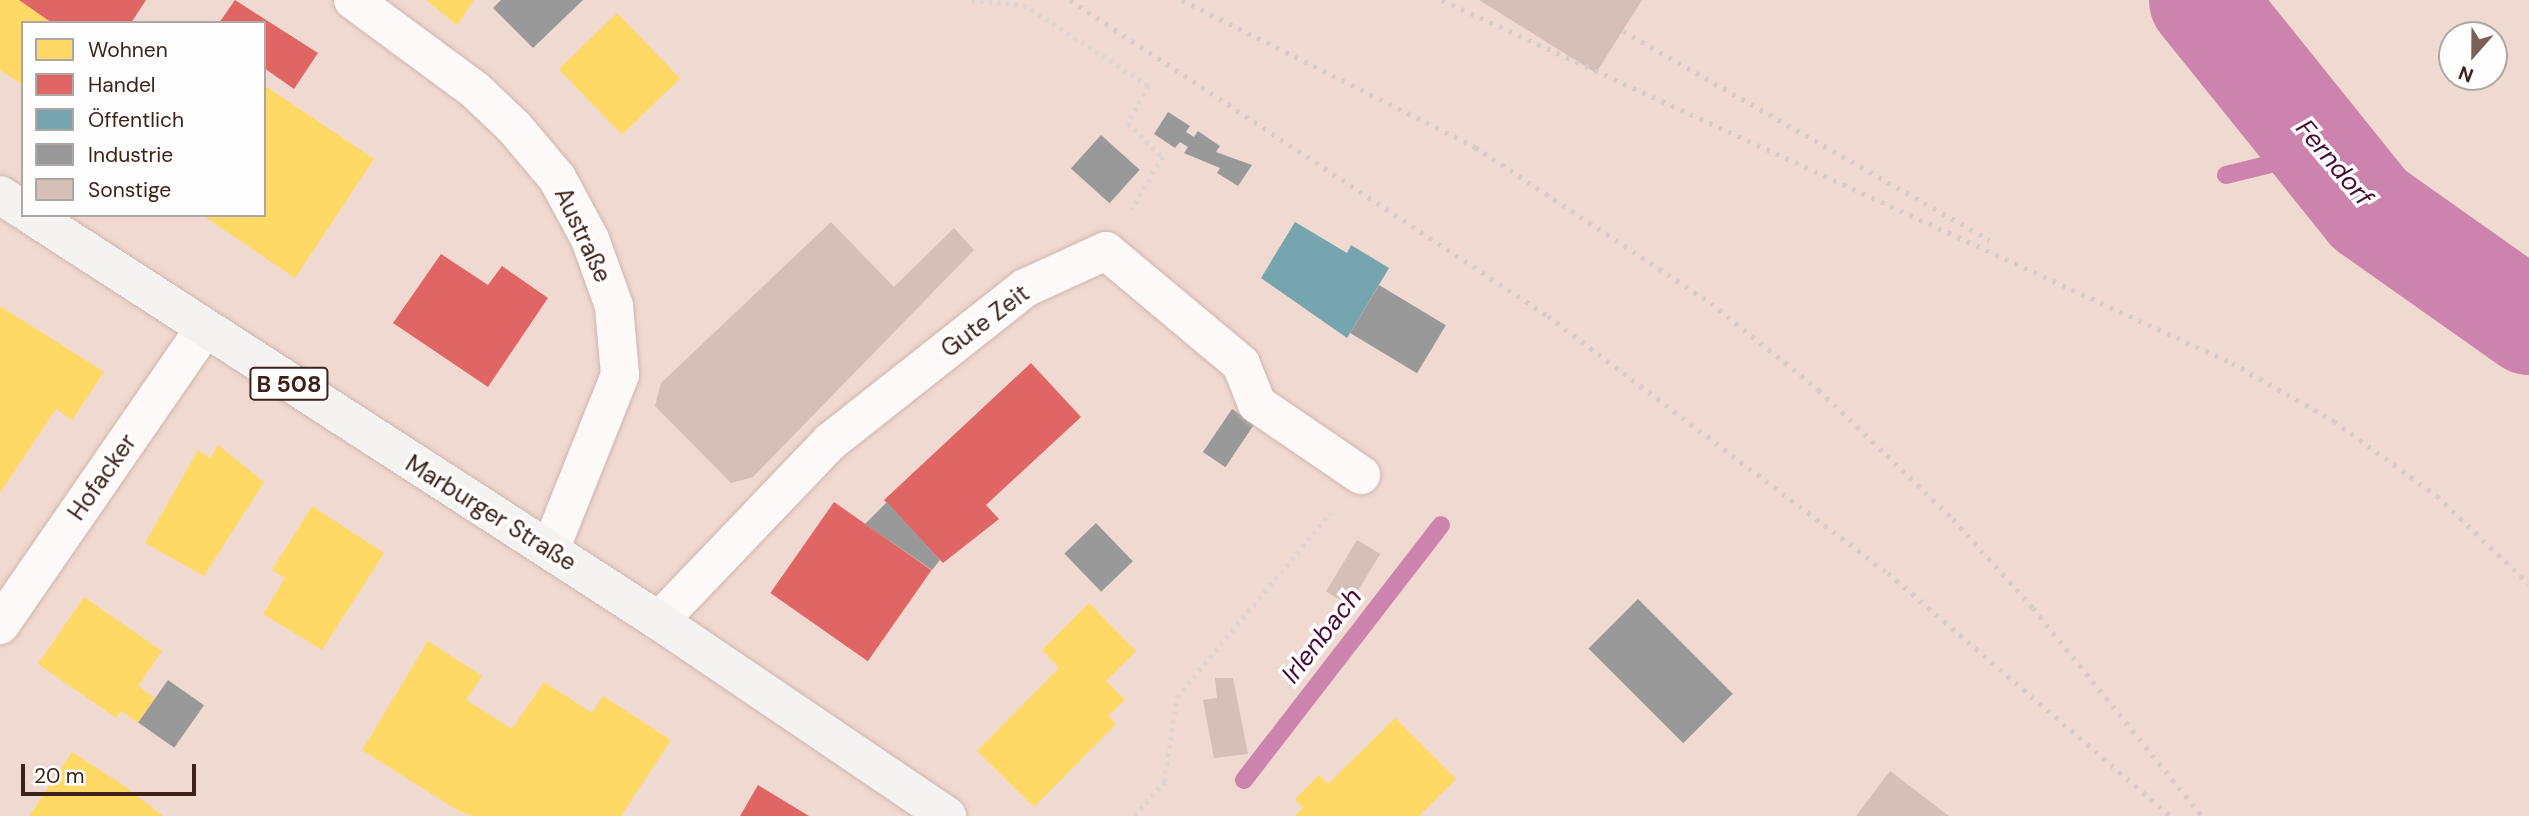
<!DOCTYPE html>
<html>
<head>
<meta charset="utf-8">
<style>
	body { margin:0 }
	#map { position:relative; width:2529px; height:816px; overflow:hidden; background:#f0d9d1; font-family:"DM Sans",sans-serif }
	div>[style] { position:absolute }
	.homes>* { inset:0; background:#ffd966; transform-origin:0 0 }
	.shops>* { inset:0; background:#e06666; transform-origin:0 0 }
	.public>* { inset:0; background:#76a5af }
	.industry>* { inset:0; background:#999; transform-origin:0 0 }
	.stream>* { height:18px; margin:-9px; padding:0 9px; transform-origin:9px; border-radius:9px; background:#cc83ae }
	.river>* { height:105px; margin:-52.5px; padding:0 52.5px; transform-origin:52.5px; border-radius:52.5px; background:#cc83ae }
	.building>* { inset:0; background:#d6bfb7; transform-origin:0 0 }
	.path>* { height:4.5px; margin-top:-2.25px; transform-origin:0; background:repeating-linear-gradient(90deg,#dcd5d2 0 3.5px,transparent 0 8.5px) }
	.roads { filter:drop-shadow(0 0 2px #cfb7af) drop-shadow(0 0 2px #cfb7af) }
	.street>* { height:38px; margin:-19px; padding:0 19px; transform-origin:19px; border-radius:19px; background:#fdf9f8 }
	.primary>* { height:38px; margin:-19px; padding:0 19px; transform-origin:19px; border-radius:19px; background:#f5f2f2 }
	.rail>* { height:5px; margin-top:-2.5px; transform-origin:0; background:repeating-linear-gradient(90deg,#d4cdca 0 3.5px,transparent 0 10.5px) }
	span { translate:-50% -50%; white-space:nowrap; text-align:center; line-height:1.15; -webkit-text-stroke:7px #fefefe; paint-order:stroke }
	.shield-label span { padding:2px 5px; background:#fefefe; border:2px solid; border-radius:5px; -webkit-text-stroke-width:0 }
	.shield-label { font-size:23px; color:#3c2219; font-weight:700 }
	.street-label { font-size:24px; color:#3c2219 }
	.water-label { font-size:26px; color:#480b38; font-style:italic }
	.legend { position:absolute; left:21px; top:21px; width:245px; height:196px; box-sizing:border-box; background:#fefefe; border:2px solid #b0a6a2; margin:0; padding:9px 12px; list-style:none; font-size:21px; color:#3c2219 }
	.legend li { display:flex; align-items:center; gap:14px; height:35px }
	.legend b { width:35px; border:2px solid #b0a6a2 }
	.north { position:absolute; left:2438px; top:21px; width:70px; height:70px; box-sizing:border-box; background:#fefefe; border:2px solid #b0a6a2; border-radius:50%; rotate:201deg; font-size:19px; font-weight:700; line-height:28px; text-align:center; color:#3c2219 }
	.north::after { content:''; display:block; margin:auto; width:24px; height:32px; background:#7b6259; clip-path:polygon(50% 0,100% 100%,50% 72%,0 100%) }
	.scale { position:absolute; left:21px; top:764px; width:175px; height:32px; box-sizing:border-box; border:4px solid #3c2219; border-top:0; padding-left:9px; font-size:21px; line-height:24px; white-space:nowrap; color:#3c2219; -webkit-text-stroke:5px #fefefe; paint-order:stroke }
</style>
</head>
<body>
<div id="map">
	<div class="homes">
		<i style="clip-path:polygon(0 0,19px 0,52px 23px,23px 23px,23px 85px,0 70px)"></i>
		<i style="clip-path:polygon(426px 0,474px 0,457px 25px)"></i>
		<i style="left:617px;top:13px;width:91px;height:81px;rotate:46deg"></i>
		<i style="clip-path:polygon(264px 85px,374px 159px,295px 278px,202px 215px,264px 215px)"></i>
		<i style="clip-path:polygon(0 306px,104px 372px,72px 420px,56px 409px,0 493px)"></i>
		<i style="clip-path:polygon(218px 445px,264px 482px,204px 576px,145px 543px,198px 450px,210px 458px)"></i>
		<i style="clip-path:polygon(312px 506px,384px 553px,322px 650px,263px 614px,285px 578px,272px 570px)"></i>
		<i style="clip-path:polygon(84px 597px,162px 651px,138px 686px,155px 698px,138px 723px,121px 711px,116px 718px,38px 664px)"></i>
		<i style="clip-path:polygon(1089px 603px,1136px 651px,1106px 681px,1125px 700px,1108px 716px,1116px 724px,1034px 807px,977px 751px,1059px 668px,1042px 650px)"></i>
		<i style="clip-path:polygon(428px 641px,482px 676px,466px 700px,512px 729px,544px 682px,592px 713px,603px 696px,671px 740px,621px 816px,472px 816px,457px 810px,362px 750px)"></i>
		<i style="clip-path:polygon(1395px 718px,1456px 779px,1419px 816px,1294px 816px,1303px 808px,1295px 799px,1319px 775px,1328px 784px)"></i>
		<i style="clip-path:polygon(72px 752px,123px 785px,163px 816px,29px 816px)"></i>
	</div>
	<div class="shops">
		<i style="clip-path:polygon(19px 0,146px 0,131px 23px,52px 23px)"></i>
		<i style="clip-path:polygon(235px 0,318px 53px,294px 89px,264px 68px,264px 23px,219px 23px)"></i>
		<i style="clip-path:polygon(441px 254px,488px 285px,502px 266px,548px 298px,488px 387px,393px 323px)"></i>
		<i style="clip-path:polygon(1031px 363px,1081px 417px,986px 505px,999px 519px,943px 563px,884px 500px)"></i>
		<i style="left:834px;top:502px;width:119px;height:111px;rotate:35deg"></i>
		<i style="clip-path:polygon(758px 785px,809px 816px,740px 816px)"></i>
	</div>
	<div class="public">
		<i style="clip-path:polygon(1295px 222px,1347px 253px,1351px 245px,1389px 268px,1347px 338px,1261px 278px)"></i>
	</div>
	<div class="industry">
		<i style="clip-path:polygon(501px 0,583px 0,533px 48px,493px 8px)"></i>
		<i style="clip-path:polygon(1168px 112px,1190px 126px,1186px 132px,1194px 137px,1198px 131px,1220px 146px,1216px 152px,1252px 165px,1238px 186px,1217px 173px,1220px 168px,1184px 153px,1188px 147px,1180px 142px,1175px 148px,1154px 134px)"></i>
		<i style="left:1101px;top:135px;width:52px;height:45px;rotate:42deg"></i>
		<i style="left:1379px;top:285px;width:78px;height:56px;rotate:31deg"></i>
		<i style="left:1232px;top:409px;width:27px;height:52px;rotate:34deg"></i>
		<i style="clip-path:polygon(887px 502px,940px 560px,932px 570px,865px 524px)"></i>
		<i style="left:1096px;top:523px;width:53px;height:44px;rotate:46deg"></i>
		<i style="left:1638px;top:599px;width:134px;height:70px;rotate:45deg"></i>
		<i style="left:168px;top:680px;width:44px;height:52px;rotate:35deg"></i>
	</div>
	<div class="stream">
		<i style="left:2226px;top:175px;width:100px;rotate:-13.9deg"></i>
		<i style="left:1244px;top:780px;width:322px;rotate:-52.3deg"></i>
	</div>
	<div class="river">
		<i style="left:2201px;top:0;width:268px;rotate:51.2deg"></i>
		<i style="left:2369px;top:209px;width:196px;rotate:35.2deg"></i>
	</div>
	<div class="building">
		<i style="clip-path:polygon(1479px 0,1642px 0,1596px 73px)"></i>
		<i style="clip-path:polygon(831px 222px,894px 287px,954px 228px,974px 250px,753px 477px,731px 483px,655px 406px,661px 383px)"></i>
		<i style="left:1357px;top:540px;width:27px;height:60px;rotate:31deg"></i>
		<i style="clip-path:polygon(1215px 678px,1233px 678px,1248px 754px,1214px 758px,1203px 700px,1217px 698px)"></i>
		<i style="clip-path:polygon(1890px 771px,1949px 816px,1856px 816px)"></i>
	</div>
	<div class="path">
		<i style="left:972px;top:0;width:52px;rotate:5.5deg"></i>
		<i style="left:1024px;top:5px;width:149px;rotate:32.9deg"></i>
		<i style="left:1149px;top:86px;width:43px;rotate:119.6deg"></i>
		<i style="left:1128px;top:123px;width:49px;rotate:44.2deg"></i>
		<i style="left:1163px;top:157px;width:61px;rotate:120.8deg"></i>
		<i style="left:1135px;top:816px;width:45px;rotate:-49.5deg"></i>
		<i style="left:1164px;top:782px;width:86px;rotate:-81.3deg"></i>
		<i style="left:1177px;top:697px;width:239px;rotate:-50.3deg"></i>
	</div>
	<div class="roads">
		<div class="street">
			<i style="left:353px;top:0;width:152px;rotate:36.4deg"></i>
			<i style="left:475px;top:90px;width:54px;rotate:43.5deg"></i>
			<i style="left:514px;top:127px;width:67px;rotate:49.9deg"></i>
			<i style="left:557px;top:178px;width:69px;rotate:61.6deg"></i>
			<i style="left:590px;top:239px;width:71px;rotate:70.3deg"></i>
			<i style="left:614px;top:306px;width:69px;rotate:85deg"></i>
			<i style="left:620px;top:375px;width:188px;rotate:111.8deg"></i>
			<i style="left:659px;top:621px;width:248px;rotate:-46.3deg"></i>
			<i style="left:830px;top:442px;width:248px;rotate:-38.3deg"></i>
			<i style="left:1025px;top:288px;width:89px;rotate:-24.6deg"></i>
			<i style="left:1106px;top:251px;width:176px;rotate:39.9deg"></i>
			<i style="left:1241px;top:364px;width:43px;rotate:68.2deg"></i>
			<i style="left:1257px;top:404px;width:126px;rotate:34.3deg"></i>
			<i style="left:0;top:625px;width:359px;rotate:-55.4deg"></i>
		</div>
		<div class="primary">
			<i style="left:0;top:195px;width:27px;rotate:33deg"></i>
			<i style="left:31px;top:215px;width:748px;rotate:32.88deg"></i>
			<i style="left:659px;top:621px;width:348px;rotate:34.1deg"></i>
		</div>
	</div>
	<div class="rail">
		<i style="left:1070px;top:0;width:573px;rotate:33.47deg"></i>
		<i style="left:1548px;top:316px;width:426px;rotate:37.1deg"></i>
		<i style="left:1888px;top:573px;width:373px;rotate:40.7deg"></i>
		<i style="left:1182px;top:0;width:328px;rotate:26.6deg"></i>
		<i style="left:1475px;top:147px;width:283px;rotate:33.5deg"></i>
		<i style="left:1711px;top:303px;width:139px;rotate:38.9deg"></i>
		<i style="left:1819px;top:390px;width:186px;rotate:43.9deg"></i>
		<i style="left:1953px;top:519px;width:120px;rotate:48deg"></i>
		<i style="left:2033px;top:608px;width:268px;rotate:50.9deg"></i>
		<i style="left:1442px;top:0;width:869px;rotate:24.68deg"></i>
		<i style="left:2232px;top:363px;width:117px;rotate:29.6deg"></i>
		<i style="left:2334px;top:421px;width:127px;rotate:36.1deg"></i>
		<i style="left:2437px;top:496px;width:127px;rotate:43.7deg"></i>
		<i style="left:1623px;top:31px;width:422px;rotate:29.7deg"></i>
	</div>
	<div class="shield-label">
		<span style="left:289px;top:384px">B 508</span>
	</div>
	<div class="street-label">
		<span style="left:583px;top:235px;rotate:65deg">Austraße</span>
		<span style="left:985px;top:321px;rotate:-37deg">Gute Zeit</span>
		<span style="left:102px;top:477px;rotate:-55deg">Hofacker</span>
		<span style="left:491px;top:513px;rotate:32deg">Marburger Straße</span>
	</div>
	<div class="water-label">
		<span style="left:2334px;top:163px;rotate:50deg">Ferndorf</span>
		<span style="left:1322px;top:636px;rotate:-52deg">Irlenbach</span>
	</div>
	<ul class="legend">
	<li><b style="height:19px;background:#ffd966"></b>Wohnen</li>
	<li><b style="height:19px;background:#e06666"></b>Handel</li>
	<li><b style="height:19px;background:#76a5af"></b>Öffentlich</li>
	<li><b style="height:19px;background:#999"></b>Industrie</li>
	<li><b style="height:19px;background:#d6bfb7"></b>Sonstige</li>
	</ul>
	<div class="north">N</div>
	<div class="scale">20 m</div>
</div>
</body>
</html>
